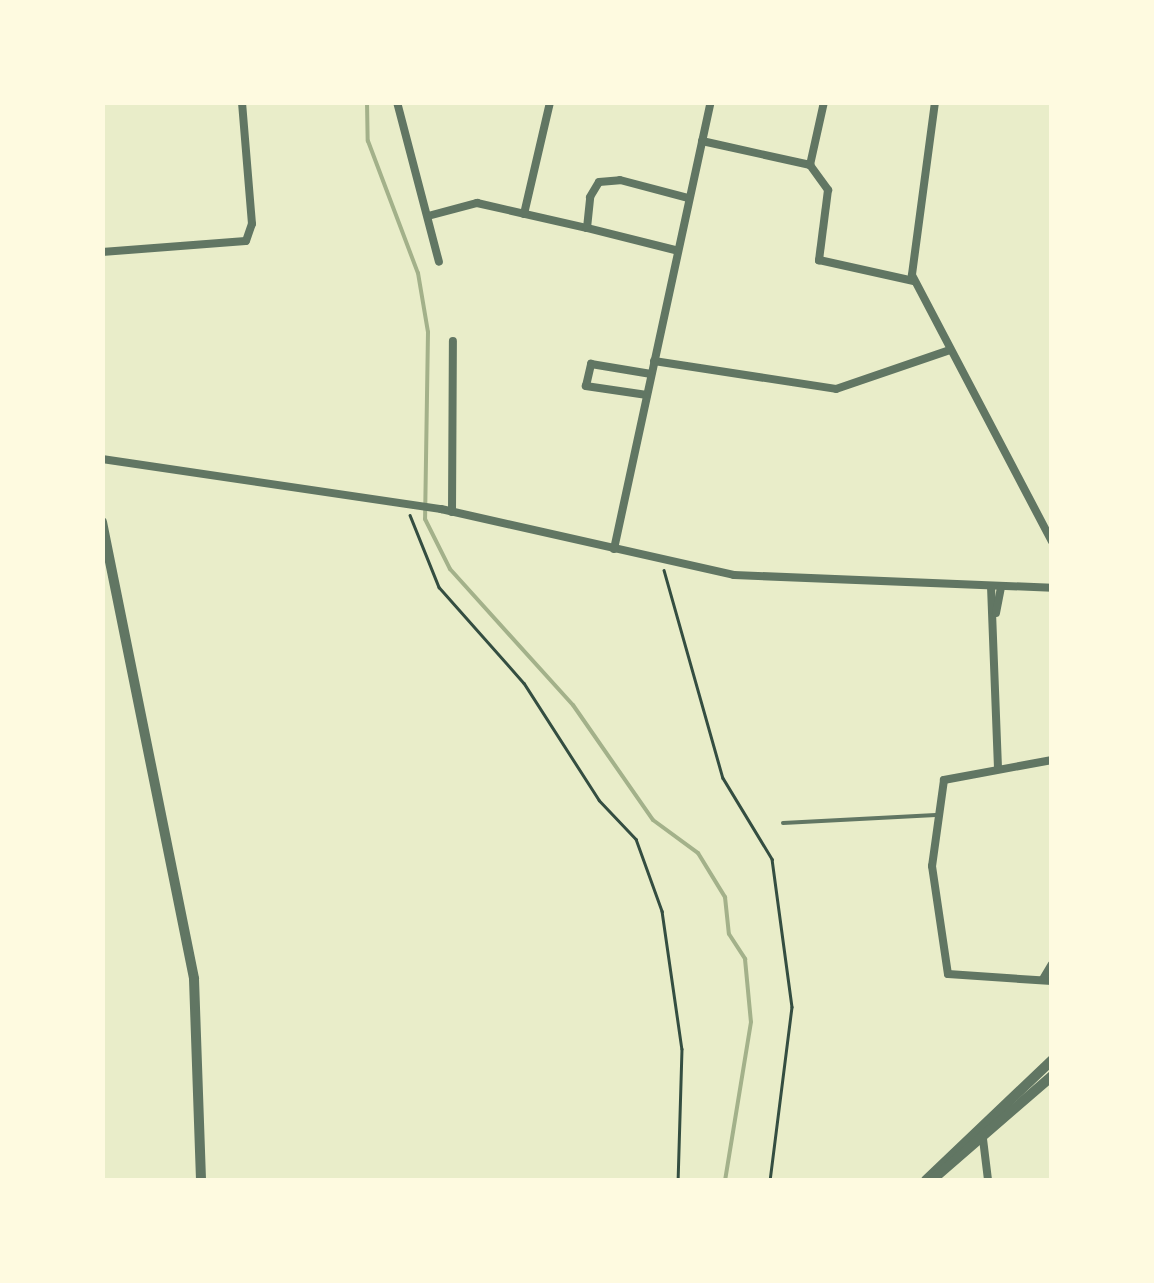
<!DOCTYPE html>
<html>
<head>
<meta charset="utf-8">
<style>
	body { margin:0 }
	#map { position:relative; width:1154px; height:1283px; overflow:hidden; background:#e9edc9; font-family:"Times New Roman",serif }
	div>[style] { position:absolute }
	.stream>* { height:4px; margin:-2px; padding:0 2px; transform-origin:2px; border-radius:2px; background:#a3b18a }
	.path>* { height:2.5px; margin:-1.25px; padding:0 1.25px; transform-origin:1.25px; border-radius:1.25px; background:#344e41 }
	.service>* { height:4px; margin:-2px; padding:0 2px; transform-origin:2px; border-radius:2px; background:#617663 }
	.minor>* { height:8px; margin:-4px; padding:0 4px; transform-origin:4px; border-radius:4px; background:#617663 }
	.tertiary>* { height:10px; margin:-5px; padding:0 5px; transform-origin:5px; border-radius:5px; background:#617663 }
	span { translate:-50% -50%; white-space:nowrap; text-align:center; line-height:1.15; -webkit-text-stroke:10px #fefae0; paint-order:stroke }
	.frame { position:absolute; inset:0; border:105px solid #fefae0; pointer-events:none }
</style>
</head>
<body>
<div id="map">
	<div class="stream">
		<i style="left:367px;top:102px;width:39px;rotate:89deg"></i>
		<i style="left:368px;top:141px;width:141px;rotate:69.3deg"></i>
		<i style="left:418px;top:273px;width:60px;rotate:80.4deg"></i>
		<i style="left:428px;top:332px;width:187px;rotate:90.9deg"></i>
		<i style="left:425px;top:519px;width:56px;rotate:63.4deg"></i>
		<i style="left:450px;top:569px;width:183px;rotate:47.9deg"></i>
		<i style="left:573px;top:705px;width:140px;rotate:55.2deg"></i>
		<i style="left:653px;top:820px;width:56px;rotate:36.3deg"></i>
		<i style="left:698px;top:853px;width:52px;rotate:58.5deg"></i>
		<i style="left:725px;top:897px;width:37px;rotate:84deg"></i>
		<i style="left:729px;top:934px;width:30px;rotate:57deg"></i>
		<i style="left:745px;top:959px;width:63px;rotate:84.6deg"></i>
		<i style="left:751px;top:1022px;width:160px;rotate:99.3deg"></i>
	</div>
	<div class="path">
		<i style="left:410px;top:515px;width:78px;rotate:68.1deg"></i>
		<i style="left:439px;top:587px;width:128px;rotate:48.5deg"></i>
		<i style="left:524px;top:683px;width:139px;rotate:57.3deg"></i>
		<i style="left:599px;top:800px;width:54px;rotate:46.5deg"></i>
		<i style="left:636px;top:839px;width:77px;rotate:70.1deg"></i>
		<i style="left:662px;top:911px;width:139px;rotate:81.8deg"></i>
		<i style="left:682px;top:1049px;width:131px;rotate:91.7deg"></i>
		<i style="left:664px;top:570px;width:216px;rotate:74.2deg"></i>
		<i style="left:723px;top:778px;width:95px;rotate:58.8deg"></i>
		<i style="left:772px;top:859px;width:149px;rotate:82.3deg"></i>
		<i style="left:792px;top:1007px;width:174px;rotate:97.2deg"></i>
	</div>
	<div class="service">
		<i style="left:783px;top:823px;width:153px;rotate:-3deg"></i>
	</div>
	<div class="minor">
		<i style="left:397px;top:102px;width:165px;rotate:75.3deg"></i>
		<i style="left:935px;top:102px;width:175px;rotate:97.6deg"></i>
		<i style="left:912px;top:275px;width:301px;rotate:62.3deg"></i>
		<i style="left:702px;top:141px;width:111px;rotate:12.5deg"></i>
		<i style="left:810px;top:165px;width:31px;rotate:54deg"></i>
		<i style="left:828px;top:190px;width:71px;rotate:97.3deg"></i>
		<i style="left:819px;top:260px;width:97px;rotate:12.5deg"></i>
		<i style="left:810px;top:165px;width:65px;rotate:-77.5deg"></i>
		<i style="left:524px;top:214px;width:115px;rotate:-76.9deg"></i>
		<i style="left:428px;top:216px;width:51px;rotate:-14.9deg"></i>
		<i style="left:477px;top:203px;width:113px;rotate:12.8deg"></i>
		<i style="left:675px;top:250px;width:91px;rotate:-166deg"></i>
		<i style="left:587px;top:228px;width:31px;rotate:-84deg"></i>
		<i style="left:590px;top:197px;width:17px;rotate:-59deg"></i>
		<i style="left:599px;top:182px;width:21px;rotate:-5deg"></i>
		<i style="left:620px;top:180px;width:70px;rotate:14.8deg"></i>
		<i style="left:102px;top:252px;width:144px;rotate:-4.4deg"></i>
		<i style="left:246px;top:241px;width:18px;rotate:-71deg"></i>
		<i style="left:252px;top:224px;width:122px;rotate:-94.7deg"></i>
		<i style="left:654px;top:361px;width:184px;rotate:8.7deg"></i>
		<i style="left:836px;top:389px;width:120px;rotate:-18.9deg"></i>
		<i style="left:647px;top:395px;width:62px;rotate:-171.6deg"></i>
		<i style="left:586px;top:386px;width:23px;rotate:-77deg"></i>
		<i style="left:591px;top:364px;width:61px;rotate:9.5deg"></i>
		<i style="left:102px;top:459px;width:343px;rotate:8.4deg"></i>
		<i style="left:441px;top:509px;width:300px;rotate:12.7deg"></i>
		<i style="left:734px;top:575px;width:318px;rotate:2.3deg"></i>
		<i style="left:452px;top:512px;width:171px;rotate:-89.7deg"></i>
		<i style="left:614px;top:549px;width:457px;rotate:-77.8deg"></i>
		<i style="left:991px;top:586px;width:181px;rotate:87.8deg"></i>
		<i style="left:996px;top:613px;width:26px;rotate:-79deg"></i>
		<i style="left:1052px;top:760px;width:110px;rotate:169.5deg"></i>
		<i style="left:944px;top:780px;width:87px;rotate:97.9deg"></i>
		<i style="left:932px;top:866px;width:109px;rotate:81.6deg"></i>
		<i style="left:948px;top:974px;width:104px;rotate:3.9deg"></i>
		<i style="left:1043px;top:979px;width:17px;rotate:-59deg"></i>
		<i style="left:983px;top:1139px;width:41px;rotate:83deg"></i>
	</div>
	<div class="tertiary">
		<i style="left:102px;top:522px;width:466px;rotate:78.6deg"></i>
		<i style="left:194px;top:979px;width:201px;rotate:88deg"></i>
		<i style="left:926px;top:1180px;width:174px;rotate:-43.6deg"></i>
		<i style="left:932px;top:1180px;width:159px;rotate:-40.9deg"></i>
	</div>
	<div class="frame"></div>
</div>
</body>
</html>
